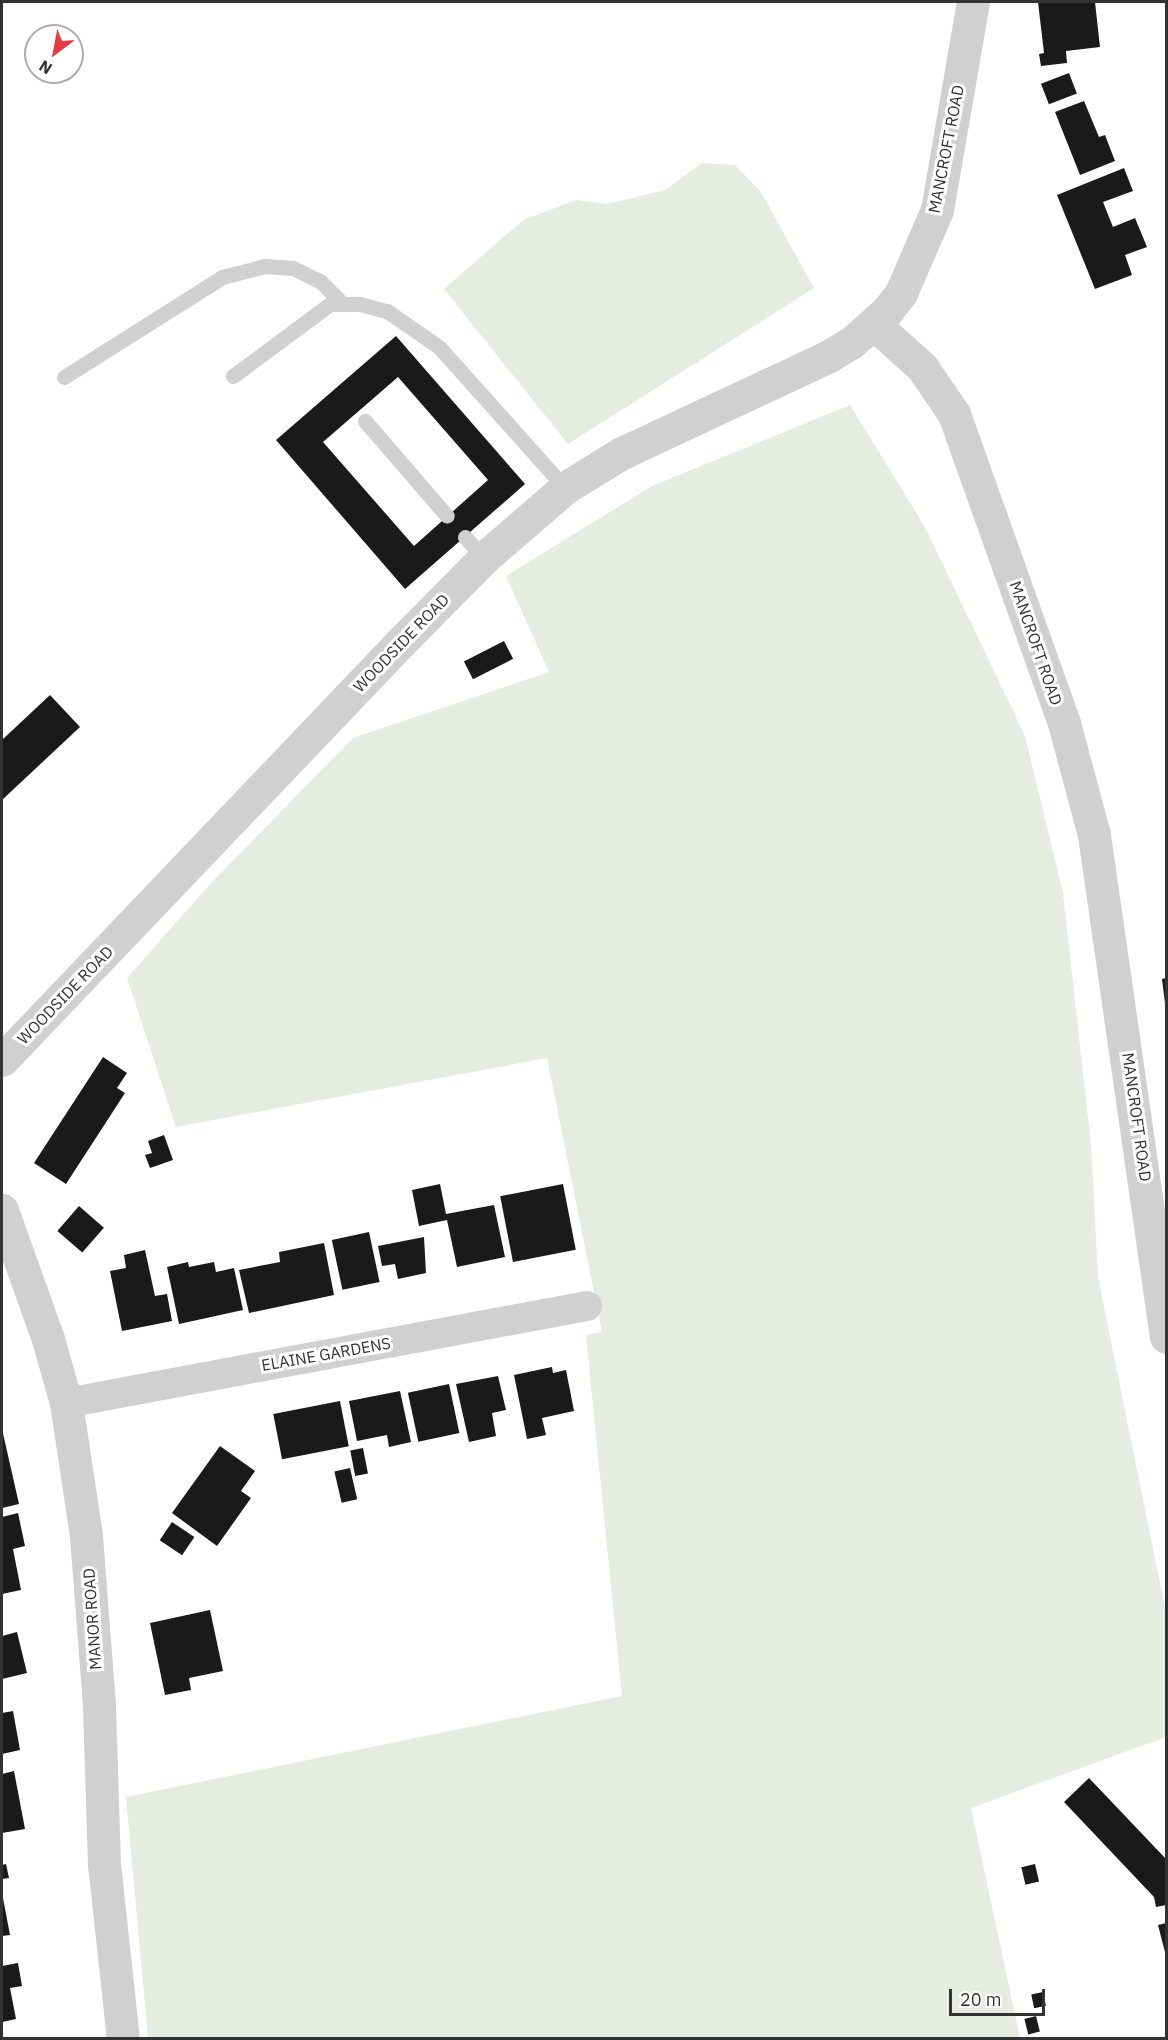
<!DOCTYPE html>
<html>
<head>
<meta charset="utf-8">
<style>
	body { margin:0 }
	#map { position:relative; width:1168px; height:2040px; overflow:hidden; background:#fff; font-family:"IBM Plex Sans",sans-serif }
	div>[style] { position:absolute }
	.green>* { inset:0; background:#e6ecdf }
	.building>* { inset:0; background:#1a1a1a; transform-origin:0 0 }
	.service>* { height:15px; margin:-7.5px; padding:0 7.5px; transform-origin:7.5px; border-radius:7.5px; background:#d0d0d0 }
	.minor>* { height:30px; margin:-15px; padding:0 15px; transform-origin:15px; border-radius:15px; background:#d0d0d0 }
	.tertiary>* { height:33px; margin:-16.5px; padding:0 16.5px; transform-origin:16.5px; border-radius:16.5px; background:#d0d0d0 }
	span { translate:-50% -50%; white-space:nowrap; text-align:center; line-height:1.15; -webkit-text-stroke:6px #fff; paint-order:stroke }
	.street-label { font-size:16px; color:#333 }
	.frame { position:absolute; inset:0; border:3px solid #333; pointer-events:none }
	.north { position:absolute; left:24px; top:24px; width:60px; height:60px; box-sizing:border-box; background:#fff; border:2px solid #adadad; border-radius:50%; rotate:212deg; font-size:16px; font-weight:700; line-height:24px; text-align:center; color:#333 }
	.north::after { content:''; display:block; margin:auto; width:21px; height:27px; background:#e63946; clip-path:polygon(50% 0,100% 100%,50% 72%,0 100%) }
	.scale { position:absolute; left:949px; top:1989px; width:96px; height:27px; box-sizing:border-box; border:3px solid #333; border-top:0; padding-left:8px; font-size:18px; line-height:21px; white-space:nowrap; color:#333; -webkit-text-stroke:4px #fff; paint-order:stroke }
</style>
</head>
<body>
<div id="map">
	<div class="green">
		<i style="clip-path:polygon(702px 163px,735px 165px,761px 192px,814px 288px,568px 444px,444px 289px,523px 220px,576px 200px,607px 204px,665px 190px)"></i>
		<i style="clip-path:polygon(850px 405px,925px 527px,1025px 736px,1063px 893px,1091px 1145px,1098px 1277px,1166px 1613px,1166px 1737px,971px 1808px,1020px 2038px,148px 2038px,126px 1797px,622px 1696px,586px 1335px,602px 1332px,547px 1058px,176px 1127px,127px 978px,211px 883px,353px 738px,549px 672px,506px 576px,652px 486px)"></i>
	</div>
	<div class="building">
		<i style="clip-path:polygon(1038px 2px,1095px 2px,1100px 47px,1066px 51px,1067px 63px,1041px 66px,1039px 54px,1044px 53px)"></i>
		<i style="left:1069px;top:73px;width:22px;height:30px;rotate:69deg"></i>
		<i style="clip-path:polygon(1084px 101px,1099px 137px,1105px 135px,1115px 161px,1080px 175px,1055px 112px)"></i>
		<i style="clip-path:polygon(1124px 168px,1133px 191px,1103px 202px,1113px 227px,1135px 218px,1147px 247px,1125px 255px,1132px 275px,1095px 289px,1057px 195px)"></i>
		<i style="clip-path:polygon(evenodd,396px 336px,525px 484px,405px 589px,276px 440px,396px 336px,398px 377px,488px 480px,414px 546px,323px 442px,398px 377px)"></i>
		<i style="left:504px;top:641px;width:20px;height:45px;rotate:63deg"></i>
		<i style="clip-path:polygon(50px 695px,80px 727px,2px 800px,2px 740px)"></i>
		<i style="clip-path:polygon(1166px 978px,1166px 1003px,1165px 1003px,1162px 979px)"></i>
		<i style="clip-path:polygon(103px 1057px,127px 1073px,117px 1088px,125px 1093px,66px 1184px,34px 1163px)"></i>
		<i style="clip-path:polygon(164px 1135px,173px 1160px,150px 1168px,145px 1155px,152px 1153px,148px 1141px)"></i>
		<i style="clip-path:polygon(440px 1184px,446px 1214px,494px 1205px,505px 1257px,457px 1267px,447px 1220px,419px 1226px,412px 1190px)"></i>
		<i style="left:563px;top:1184px;width:67px;height:64px;rotate:79deg"></i>
		<i style="left:79px;top:1206px;width:33px;height:33px;rotate:41deg"></i>
		<i style="left:369px;top:1232px;width:51px;height:38px;rotate:78deg"></i>
		<i style="clip-path:polygon(424px 1237px,426px 1273px,398px 1279px,395px 1264px,382px 1266px,378px 1246px)"></i>
		<i style="clip-path:polygon(324px 1243px,334px 1295px,249px 1313px,239px 1270px,280px 1262px,279px 1252px)"></i>
		<i style="clip-path:polygon(145px 1250px,155px 1296px,167px 1294px,172px 1321px,122px 1331px,110px 1271px,126px 1268px,124px 1255px)"></i>
		<i style="clip-path:polygon(188px 1262px,189px 1267px,214px 1262px,216px 1272px,234px 1268px,243px 1310px,179px 1324px,167px 1267px)"></i>
		<i style="clip-path:polygon(552px 1367px,553px 1373px,566px 1370px,574px 1411px,542px 1418px,546px 1435px,527px 1439px,514px 1375px)"></i>
		<i style="clip-path:polygon(498px 1376px,506px 1410px,492px 1413px,496px 1436px,469px 1442px,456px 1384px)"></i>
		<i style="left:449px;top:1384px;width:50px;height:42px;rotate:78deg"></i>
		<i style="clip-path:polygon(400px 1391px,411px 1442px,389px 1447px,387px 1435px,357px 1441px,349px 1401px)"></i>
		<i style="left:340px;top:1401px;width:46px;height:68px;rotate:79deg"></i>
		<i style="clip-path:polygon(2px 1429px,19px 1504px,2px 1508px)"></i>
		<i style="clip-path:polygon(220px 1446px,255px 1471px,241px 1491px,251px 1498px,217px 1546px,172px 1513px)"></i>
		<i style="left:363px;top:1448px;width:26px;height:13px;rotate:79deg"></i>
		<i style="left:350px;top:1468px;width:32px;height:16px;rotate:77deg"></i>
		<i style="clip-path:polygon(18px 1513px,25px 1546px,13px 1549px,21px 1590px,2px 1594px,2px 1517px)"></i>
		<i style="left:172px;top:1522px;width:27px;height:22px;rotate:34deg"></i>
		<i style="clip-path:polygon(210px 1610px,223px 1671px,189px 1678px,191px 1690px,165px 1695px,150px 1623px)"></i>
		<i style="clip-path:polygon(17px 1632px,27px 1673px,2px 1679px,2px 1636px)"></i>
		<i style="clip-path:polygon(13px 1711px,20px 1750px,2px 1754px,2px 1713px)"></i>
		<i style="clip-path:polygon(14px 1771px,25px 1829px,2px 1833px,2px 1774px)"></i>
		<i style="clip-path:polygon(1089px 1778px,1166px 1859px,1166px 1905px,1156px 1907px,1154px 1897px,1064px 1802px)"></i>
		<i style="clip-path:polygon(6px 1864px,9px 1878px,2px 1879px,2px 1865px)"></i>
		<i style="left:1035px;top:1864px;width:18px;height:14px;rotate:77deg"></i>
		<i style="clip-path:polygon(2px 1893px,10px 1935px,2px 1936px)"></i>
		<i style="clip-path:polygon(1166px 1923px,1166px 1956px,1158px 1925px)"></i>
		<i style="clip-path:polygon(18px 1963px,22px 1986px,10px 1988px,16px 2019px,2px 2022px,2px 1966px)"></i>
		<i style="left:1043px;top:1992px;width:14px;height:12px;rotate:78deg"></i>
		<i style="left:1036px;top:2016px;width:16px;height:12px;rotate:76deg"></i>
	</div>
	<div class="service">
		<i style="left:233px;top:376px;width:121px;rotate:-36.6deg"></i>
		<i style="left:330px;top:304px;width:30px"></i>
		<i style="left:360px;top:304px;width:28px;rotate:15deg"></i>
		<i style="left:387px;top:311px;width:63px;rotate:34.7deg"></i>
		<i style="left:439px;top:347px;width:189px;rotate:48.2deg"></i>
		<i style="left:64px;top:377px;width:187px;rotate:-32.3deg"></i>
		<i style="left:222px;top:277px;width:44px;rotate:-14.3deg"></i>
		<i style="left:265px;top:266px;width:28px;rotate:4deg"></i>
		<i style="left:293px;top:268px;width:30px;rotate:26deg"></i>
		<i style="left:320px;top:281px;width:33px;rotate:45deg"></i>
		<i style="left:365px;top:421px;width:125px;rotate:49.2deg"></i>
		<i style="left:465px;top:537px;width:28px;rotate:48deg"></i>
	</div>
	<div class="minor">
		<i style="left:66px;top:1403px;width:530px;rotate:-10.55deg"></i>
	</div>
	<div class="tertiary">
		<i style="left:874px;top:324px;width:64px;rotate:41.9deg"></i>
		<i style="left:922px;top:367px;width:57px;rotate:55.8deg"></i>
		<i style="left:954px;top:414px;width:328px;rotate:70.4deg"></i>
		<i style="left:1064px;top:723px;width:116px;rotate:75deg"></i>
		<i style="left:1094px;top:835px;width:507px;rotate:81.84deg"></i>
		<i style="left:2px;top:1060px;width:579px;rotate:-46.33deg"></i>
		<i style="left:402px;top:641px;width:117px;rotate:-45.3deg"></i>
		<i style="left:484px;top:558px;width:107px;rotate:-40.8deg"></i>
		<i style="left:565px;top:488px;width:65px;rotate:-31.7deg"></i>
		<i style="left:620px;top:454px;width:231px;rotate:-25.1deg"></i>
		<i style="left:829px;top:356px;width:26px;rotate:-31deg"></i>
		<i style="left:851px;top:343px;width:48px;rotate:-41.6deg"></i>
		<i style="left:887px;top:311px;width:23px;rotate:-52deg"></i>
		<i style="left:901px;top:293px;width:90px;rotate:-66.6deg"></i>
		<i style="left:937px;top:210px;width:211px;rotate:-80.2deg"></i>
		<i style="left:2px;top:1210px;width:137px;rotate:70.4deg"></i>
		<i style="left:48px;top:1339px;width:66px;rotate:74.3deg"></i>
		<i style="left:66px;top:1403px;width:134px;rotate:81.4deg"></i>
		<i style="left:86px;top:1536px;width:170px;rotate:85.6deg"></i>
		<i style="left:99px;top:1706px;width:158px;rotate:88.2deg"></i>
		<i style="left:104px;top:1864px;width:175px;rotate:83.8deg"></i>
	</div>
	<div class="street-label">
		<span style="left:946px;top:149px;rotate:-79deg">MANCROFT ROAD</span>
		<span style="left:401px;top:643px;rotate:-46deg">WOODSIDE ROAD</span>
		<span style="left:1036px;top:643px;rotate:71deg">MANCROFT ROAD</span>
		<span style="left:65px;top:995px;rotate:-46deg">WOODSIDE ROAD</span>
		<span style="left:1137px;top:1117px;rotate:82deg">MANCROFT ROAD</span>
		<span style="left:326px;top:1354px;rotate:-10deg">ELAINE GARDENS</span>
		<span style="left:92px;top:1619px;rotate:-94deg">MANOR ROAD</span>
	</div>
	<div class="frame"></div>
	<div class="north">N</div>
	<div class="scale">20 m</div>
</div>
</body>
</html>
